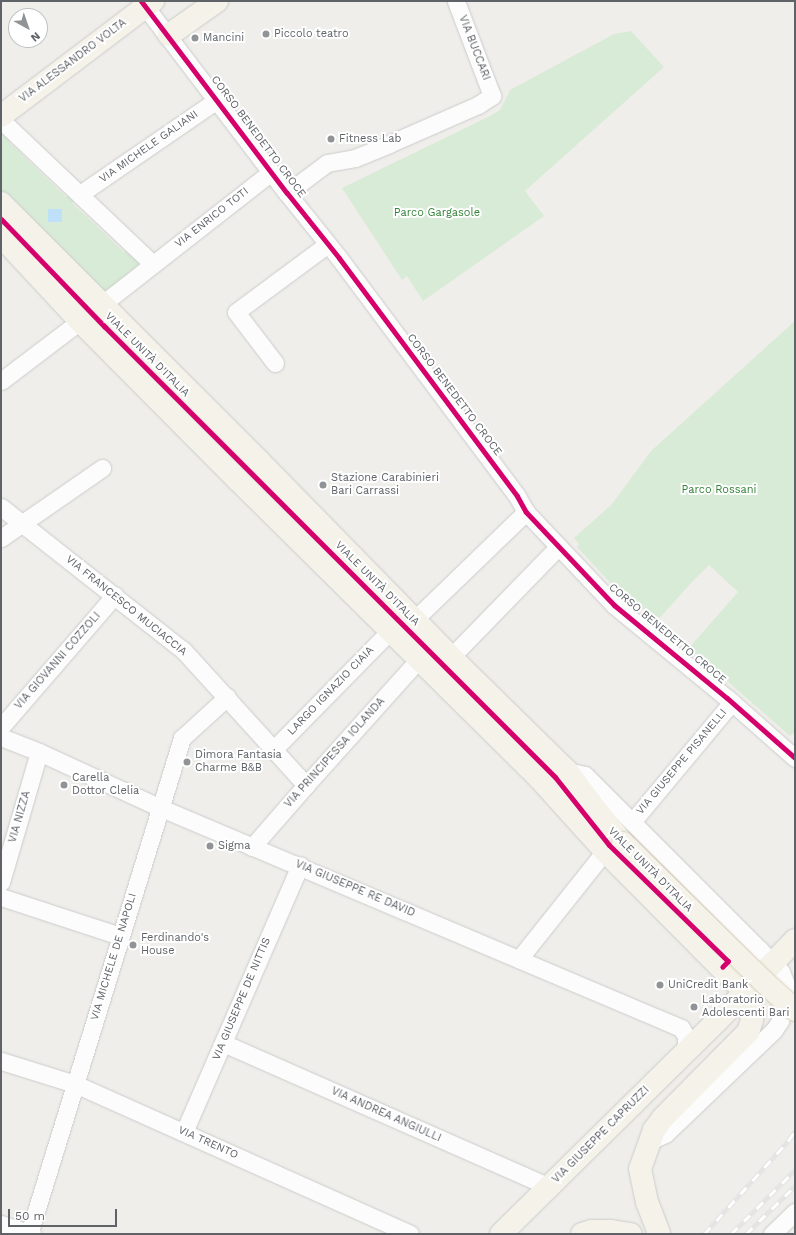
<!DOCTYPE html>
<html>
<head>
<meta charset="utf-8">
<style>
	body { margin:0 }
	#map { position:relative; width:796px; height:1235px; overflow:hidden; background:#efeeea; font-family:"Work Sans",sans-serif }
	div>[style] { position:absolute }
	.green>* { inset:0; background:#d8ebd6 }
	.water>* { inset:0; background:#bfe0f9; transform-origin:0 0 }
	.roads { filter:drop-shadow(0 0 1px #cbcccc) drop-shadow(0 0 1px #cbcccc) }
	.minor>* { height:17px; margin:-8.5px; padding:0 8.5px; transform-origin:8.5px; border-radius:8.5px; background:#fdfcfc }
	.major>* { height:22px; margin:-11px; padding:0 11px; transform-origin:11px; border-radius:11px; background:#f4f2e9 }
	.rail>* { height:4.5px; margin-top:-2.25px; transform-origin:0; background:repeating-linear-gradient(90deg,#fff 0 9px,#e4e4e4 0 18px); box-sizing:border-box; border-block:1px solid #e4e4e4 }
	.bridges { filter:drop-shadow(0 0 1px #d7ceb8) drop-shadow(0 0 1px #d7ceb8) }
	.major-bridge>* { height:22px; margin:-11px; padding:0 11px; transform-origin:11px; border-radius:11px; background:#f4f2e9 }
	.cycleway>* { height:5px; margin:-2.5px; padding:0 2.5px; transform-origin:2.5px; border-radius:2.5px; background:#d6006c }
	.dots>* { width:11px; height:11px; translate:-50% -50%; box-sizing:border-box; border:2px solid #fff; border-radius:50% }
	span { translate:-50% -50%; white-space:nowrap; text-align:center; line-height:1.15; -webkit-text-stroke:4px #fff; paint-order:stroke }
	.poi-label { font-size:11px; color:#5f6368 }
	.left { translate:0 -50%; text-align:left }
	.street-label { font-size:11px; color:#5f6368 }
	.park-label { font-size:11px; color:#348238 }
	.frame { position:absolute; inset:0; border:2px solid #5f6368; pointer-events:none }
	.north { position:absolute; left:8px; top:8px; width:40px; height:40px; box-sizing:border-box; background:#fff; border:1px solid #bfc1c3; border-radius:50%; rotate:140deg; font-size:11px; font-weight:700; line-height:16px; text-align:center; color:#5f6368 }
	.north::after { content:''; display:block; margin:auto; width:14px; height:18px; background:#919496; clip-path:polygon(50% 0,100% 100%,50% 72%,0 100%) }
	.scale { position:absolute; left:8px; top:1209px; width:109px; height:18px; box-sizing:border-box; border:2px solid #5f6368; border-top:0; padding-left:5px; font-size:12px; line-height:14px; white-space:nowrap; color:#5f6368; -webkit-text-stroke:3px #fff; paint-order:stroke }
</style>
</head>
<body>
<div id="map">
	<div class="green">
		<i style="clip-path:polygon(631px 31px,664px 67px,525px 191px,544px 216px,423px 301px,407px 276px,402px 280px,342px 188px,488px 117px,500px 110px,510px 90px,614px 34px)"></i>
		<i style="clip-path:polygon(1px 129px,13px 139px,9px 142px,66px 197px,70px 193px,76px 199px,72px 203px,124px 252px,127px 249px,139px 262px,139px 266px,106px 293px,96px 290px,1px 192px)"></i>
		<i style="clip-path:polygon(795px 321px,795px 732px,790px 736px,689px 648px,738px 592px,709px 565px,692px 582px,657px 621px,622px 590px,618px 591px,577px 547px,579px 544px,574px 538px,612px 504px,651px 451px)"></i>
	</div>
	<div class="water">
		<i style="left:48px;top:209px;width:14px;height:13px"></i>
	</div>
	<div class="roads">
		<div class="minor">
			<i style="left:141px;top:1px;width:241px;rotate:52.8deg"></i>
			<i style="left:287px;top:193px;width:83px;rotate:51.3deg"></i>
			<i style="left:339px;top:258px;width:297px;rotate:53.2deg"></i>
			<i style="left:517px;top:496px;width:18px;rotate:61deg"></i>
			<i style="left:526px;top:512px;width:128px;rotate:46.6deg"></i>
			<i style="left:614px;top:605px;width:146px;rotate:39.5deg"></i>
			<i style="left:727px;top:698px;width:91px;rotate:41.4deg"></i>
			<i style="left:1px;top:120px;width:209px;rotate:43.5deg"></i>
			<i style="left:287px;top:193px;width:50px;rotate:-36.9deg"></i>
			<i style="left:327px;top:163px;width:28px;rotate:-10deg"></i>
			<i style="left:355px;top:158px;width:37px;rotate:-22deg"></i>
			<i style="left:389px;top:144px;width:97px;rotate:-23.7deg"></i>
			<i style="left:478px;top:105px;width:17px;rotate:-33deg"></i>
			<i style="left:492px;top:96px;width:102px;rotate:-110.8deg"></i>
			<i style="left:80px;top:194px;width:166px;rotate:-34.5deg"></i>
			<i style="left:101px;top:305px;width:216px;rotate:-38deg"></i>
			<i style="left:275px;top:363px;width:64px;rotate:-127.4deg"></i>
			<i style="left:236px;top:312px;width:114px;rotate:-36.5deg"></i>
			<i style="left:1px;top:381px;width:99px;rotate:-37.2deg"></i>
			<i style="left:1px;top:507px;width:231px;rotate:38.2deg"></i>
			<i style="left:183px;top:650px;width:183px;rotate:47.7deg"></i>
			<i style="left:1px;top:538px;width:123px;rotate:-34.7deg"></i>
			<i style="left:414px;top:620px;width:156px;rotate:-44deg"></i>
			<i style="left:451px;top:657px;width:153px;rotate:-45.8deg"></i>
			<i style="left:1px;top:727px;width:174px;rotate:-49.2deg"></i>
			<i style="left:1px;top:737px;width:41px;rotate:21.5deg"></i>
			<i style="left:39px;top:752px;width:134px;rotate:24.7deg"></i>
			<i style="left:161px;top:808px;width:565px;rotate:22.93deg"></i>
			<i style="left:681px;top:1028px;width:9px;rotate:58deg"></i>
			<i style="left:686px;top:1036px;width:9px;rotate:90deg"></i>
			<i style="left:686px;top:1045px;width:12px;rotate:114deg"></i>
			<i style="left:273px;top:750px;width:165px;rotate:-45.5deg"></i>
			<i style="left:567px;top:771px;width:18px;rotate:13deg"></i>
			<i style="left:585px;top:775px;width:246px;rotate:45deg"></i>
			<i style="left:759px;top:949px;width:32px;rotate:46deg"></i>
			<i style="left:781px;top:972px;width:11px;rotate:68deg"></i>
			<i style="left:785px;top:982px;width:27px;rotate:90deg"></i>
			<i style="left:785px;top:1009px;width:13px;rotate:113deg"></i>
			<i style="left:780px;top:1021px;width:11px;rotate:124deg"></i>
			<i style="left:774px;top:1030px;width:151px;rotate:136.3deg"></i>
			<i style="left:665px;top:1134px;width:14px;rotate:155deg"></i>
			<i style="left:632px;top:822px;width:156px;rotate:-50.2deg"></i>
			<i style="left:252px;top:847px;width:82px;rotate:-48.9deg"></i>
			<i style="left:306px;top:785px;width:168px;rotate:-48.1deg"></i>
			<i style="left:1px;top:882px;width:135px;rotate:-73.7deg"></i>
			<i style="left:1px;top:897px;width:125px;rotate:18.1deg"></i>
			<i style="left:519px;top:959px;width:138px;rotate:-51.5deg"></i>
			<i style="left:223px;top:1043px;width:356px;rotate:23.8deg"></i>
			<i style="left:1px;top:1061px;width:77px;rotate:17.3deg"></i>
			<i style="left:75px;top:1084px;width:367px;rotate:24.1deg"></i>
			<i style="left:184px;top:1132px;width:291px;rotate:-66.5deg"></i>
			<i style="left:1px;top:1224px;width:33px;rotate:18deg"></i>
			<i style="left:29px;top:1234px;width:519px;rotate:-72.86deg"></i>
			<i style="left:182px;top:738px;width:61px;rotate:-42.3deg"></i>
			<i style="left:772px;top:1234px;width:32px;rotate:-44deg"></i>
		</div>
		<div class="major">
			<i style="left:169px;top:35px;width:59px;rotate:-35.3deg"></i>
			<i style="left:1px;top:116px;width:191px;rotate:-37.1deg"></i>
			<i style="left:1px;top:203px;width:365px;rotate:45deg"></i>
			<i style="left:259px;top:461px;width:287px;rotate:45.6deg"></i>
			<i style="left:460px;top:666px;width:150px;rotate:44.5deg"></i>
			<i style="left:567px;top:771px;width:49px;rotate:53.4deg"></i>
			<i style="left:596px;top:810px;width:43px;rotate:50.7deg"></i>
			<i style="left:1px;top:236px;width:116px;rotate:47.1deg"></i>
			<i style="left:80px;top:321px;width:224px;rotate:45.2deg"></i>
			<i style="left:238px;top:480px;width:425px;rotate:44.7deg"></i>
			<i style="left:540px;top:779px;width:97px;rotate:47.9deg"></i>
			<i style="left:605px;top:851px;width:206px;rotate:45.2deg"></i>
			<i style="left:750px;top:997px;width:23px;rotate:85deg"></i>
			<i style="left:752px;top:1020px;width:13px;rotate:108deg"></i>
			<i style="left:748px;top:1032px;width:121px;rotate:134.7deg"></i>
			<i style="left:663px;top:1118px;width:15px;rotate:127deg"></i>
			<i style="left:654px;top:1130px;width:41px;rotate:109.7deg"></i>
			<i style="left:640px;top:1169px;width:34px;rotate:78deg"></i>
			<i style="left:647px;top:1202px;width:34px;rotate:69deg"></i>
			<i style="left:501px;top:1234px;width:303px;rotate:-44.6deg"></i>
			<i style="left:717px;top:1021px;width:112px;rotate:-46.1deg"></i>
			<i style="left:582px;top:1234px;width:10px;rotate:-17deg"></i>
			<i style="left:592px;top:1231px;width:19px"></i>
			<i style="left:611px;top:1231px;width:20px;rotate:9deg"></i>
		</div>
	</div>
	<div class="rail">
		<i style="left:704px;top:1234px;width:125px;rotate:-47.9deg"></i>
		<i style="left:788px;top:1141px;width:12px;rotate:-55deg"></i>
		<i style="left:731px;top:1234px;width:91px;rotate:-45deg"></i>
		<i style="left:746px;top:1234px;width:69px;rotate:-44.4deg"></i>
	</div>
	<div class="bridges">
		<div class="major-bridge">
			<i style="left:623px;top:843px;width:198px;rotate:44.6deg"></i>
			<i style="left:764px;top:982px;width:42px;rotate:42.1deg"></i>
		</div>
	</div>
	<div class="cycleway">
		<i style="left:141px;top:1px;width:241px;rotate:52.8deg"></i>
		<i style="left:287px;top:193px;width:83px;rotate:51.3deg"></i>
		<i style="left:339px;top:258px;width:297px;rotate:53.2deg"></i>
		<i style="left:517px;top:496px;width:18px;rotate:61deg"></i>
		<i style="left:526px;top:512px;width:128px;rotate:46.6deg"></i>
		<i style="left:614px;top:605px;width:146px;rotate:39.5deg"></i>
		<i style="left:727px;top:698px;width:91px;rotate:41.4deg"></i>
		<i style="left:1px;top:219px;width:149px;rotate:46.1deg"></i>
		<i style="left:104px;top:326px;width:638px;rotate:45deg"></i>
		<i style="left:555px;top:777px;width:87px;rotate:51.5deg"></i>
		<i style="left:609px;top:845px;width:166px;rotate:44.3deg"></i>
		<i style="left:728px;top:961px;width:8px;rotate:135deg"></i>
	</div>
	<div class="dots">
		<i style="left:266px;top:34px;background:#919496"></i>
		<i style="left:195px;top:38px;background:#919496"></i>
		<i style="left:331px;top:139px;background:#919496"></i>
		<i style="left:323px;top:485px;background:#919496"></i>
		<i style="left:187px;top:762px;background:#919496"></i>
		<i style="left:64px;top:785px;background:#919496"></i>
		<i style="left:210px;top:846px;background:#919496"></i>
		<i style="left:133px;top:945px;background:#919496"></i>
		<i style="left:660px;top:985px;background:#919496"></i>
		<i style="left:694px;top:1007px;background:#919496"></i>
	</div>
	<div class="poi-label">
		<span class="left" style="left:274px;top:34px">Piccolo teatro</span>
		<span class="left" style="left:203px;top:38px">Mancini</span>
		<span class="left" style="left:339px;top:139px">Fitness Lab</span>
		<span class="left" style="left:331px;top:485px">Stazione Carabinieri<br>Bari Carrassi</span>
		<span class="left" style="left:195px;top:762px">Dimora Fantasia<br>Charme B&amp;B</span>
		<span class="left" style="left:72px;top:785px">Carella<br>Dottor Clelia</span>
		<span class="left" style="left:218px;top:846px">Sigma</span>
		<span class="left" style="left:141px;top:945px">Ferdinando's<br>House</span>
		<span class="left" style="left:668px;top:985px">UniCredit Bank</span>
		<span class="left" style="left:702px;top:1007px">Laboratorio<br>Adolescenti Bari</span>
	</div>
	<div class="street-label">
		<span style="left:474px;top:48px;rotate:69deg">VIA BUCCARI</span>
		<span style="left:73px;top:61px;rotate:-37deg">VIA ALESSANDRO VOLTA</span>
		<span style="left:258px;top:137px;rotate:53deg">CORSO BENEDETTO CROCE</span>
		<span style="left:149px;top:147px;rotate:-35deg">VIA MICHELE GALIANI</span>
		<span style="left:212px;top:218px;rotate:-38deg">VIA ENRICO TOTI</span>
		<span style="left:147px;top:355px;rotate:45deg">VIALE UNITÀ D'ITALIA</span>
		<span style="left:454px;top:395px;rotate:53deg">CORSO BENEDETTO CROCE</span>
		<span style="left:377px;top:584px;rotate:45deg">VIALE UNITÀ D'ITALIA</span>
		<span style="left:126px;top:606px;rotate:39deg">VIA FRANCESCO MUCIACCIA</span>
		<span style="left:667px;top:634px;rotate:40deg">CORSO BENEDETTO CROCE</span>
		<span style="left:58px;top:661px;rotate:-49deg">VIA GIOVANNI COZZOLI</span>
		<span style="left:331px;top:691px;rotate:-46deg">LARGO IGNAZIO CIAIA</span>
		<span style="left:335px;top:753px;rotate:-48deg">VIA PRINCIPESSA IOLANDA</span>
		<span style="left:682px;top:762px;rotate:-50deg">VIA GIUSEPPE PISANELLI</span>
		<span style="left:20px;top:817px;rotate:-74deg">VIA NIZZA</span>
		<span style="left:650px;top:870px;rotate:45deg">VIALE UNITÀ D'ITALIA</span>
		<span style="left:355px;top:889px;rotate:23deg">VIA GIUSEPPE RE DAVID</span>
		<span style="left:114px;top:957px;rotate:-73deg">VIA MICHELE DE NAPOLI</span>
		<span style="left:242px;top:999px;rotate:-67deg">VIA GIUSEPPE DE NITTIS</span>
		<span style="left:386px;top:1115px;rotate:24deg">VIA ANDREA ANGIULLI</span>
		<span style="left:601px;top:1135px;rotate:-45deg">VIA GIUSEPPE CAPRUZZI</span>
		<span style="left:208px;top:1143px;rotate:24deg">VIA TRENTO</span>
	</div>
	<div class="park-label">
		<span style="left:437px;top:213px">Parco Gargasole</span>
		<span style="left:719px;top:490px">Parco Rossani</span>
	</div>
	<div class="frame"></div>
	<div class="north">N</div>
	<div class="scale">50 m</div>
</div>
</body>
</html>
